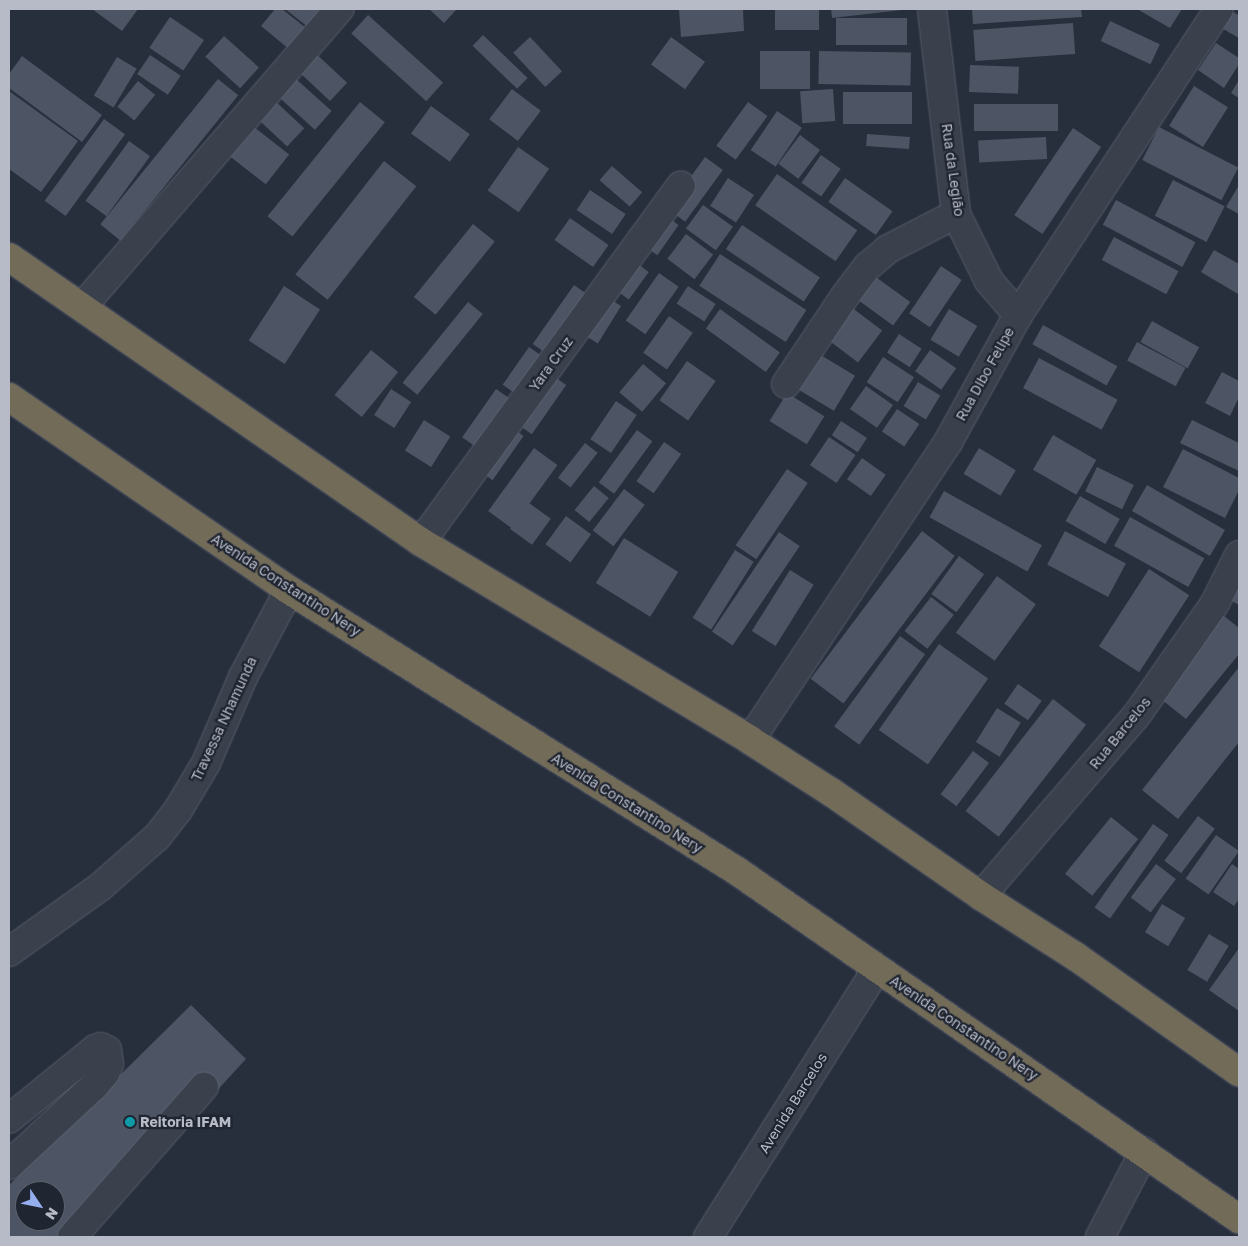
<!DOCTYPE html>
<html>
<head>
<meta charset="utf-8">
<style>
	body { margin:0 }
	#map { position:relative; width:1248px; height:1246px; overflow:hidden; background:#272e3c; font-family:"Golos Text",sans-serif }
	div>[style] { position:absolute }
	.building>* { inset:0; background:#4d5565; transform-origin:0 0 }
	.roads { filter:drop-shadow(0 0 1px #595e6b) drop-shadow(0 0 1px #595e6b) }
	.minor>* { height:28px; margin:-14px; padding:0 14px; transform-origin:14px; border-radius:14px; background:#3b404d }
	.highway>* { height:28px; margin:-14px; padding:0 14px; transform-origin:14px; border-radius:14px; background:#726b58 }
	.dots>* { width:14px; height:14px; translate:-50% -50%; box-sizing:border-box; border:2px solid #202532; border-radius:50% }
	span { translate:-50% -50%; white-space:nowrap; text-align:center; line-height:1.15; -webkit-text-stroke:4.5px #202532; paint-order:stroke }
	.street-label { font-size:14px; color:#b7bbc8 }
	.poi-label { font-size:14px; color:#b7bbc8; font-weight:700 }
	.left { translate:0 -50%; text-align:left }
	.frame { position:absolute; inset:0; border:10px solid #b7bbc8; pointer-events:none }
	.north { position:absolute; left:15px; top:1181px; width:50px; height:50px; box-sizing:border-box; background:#202532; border:1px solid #5c616e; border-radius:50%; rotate:124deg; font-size:14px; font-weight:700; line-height:20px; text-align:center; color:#b7bbc8 }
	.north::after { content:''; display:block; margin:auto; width:18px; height:22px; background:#95aeee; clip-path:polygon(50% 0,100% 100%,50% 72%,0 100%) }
</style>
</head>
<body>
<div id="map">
	<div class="building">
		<i style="clip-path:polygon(92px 9px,138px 9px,122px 31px)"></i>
		<i style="clip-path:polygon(275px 9px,282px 9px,306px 28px,289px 49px,261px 26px)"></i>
		<i style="clip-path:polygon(285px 9px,317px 9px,321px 12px,308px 27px)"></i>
		<i style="clip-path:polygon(429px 9px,457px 9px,444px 23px)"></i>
		<i style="clip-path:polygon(679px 9px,743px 9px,744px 31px,681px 37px)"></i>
		<i style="left:775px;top:9px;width:44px;height:21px"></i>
		<i style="clip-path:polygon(831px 9px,902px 9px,902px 10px,832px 18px)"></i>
		<i style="clip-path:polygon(972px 9px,1081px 9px,1082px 17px,973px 24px)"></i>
		<i style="clip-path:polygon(1137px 9px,1182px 9px,1170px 28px)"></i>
		<i style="clip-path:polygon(1233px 12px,1239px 15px,1239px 38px,1223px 29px)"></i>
		<i style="left:368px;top:15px;width:101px;height:25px;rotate:42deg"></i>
		<i style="left:170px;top:17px;width:41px;height:37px;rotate:34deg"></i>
		<i style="left:836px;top:18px;width:71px;height:27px"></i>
		<i style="left:1110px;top:21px;width:55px;height:22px;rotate:25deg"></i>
		<i style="left:1073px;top:23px;width:31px;height:100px;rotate:86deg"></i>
		<i style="left:483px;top:35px;width:62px;height:15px;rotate:44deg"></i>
		<i style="left:224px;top:36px;width:47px;height:28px;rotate:42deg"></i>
		<i style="left:530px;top:37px;width:47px;height:23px;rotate:47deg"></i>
		<i style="left:671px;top:37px;width:42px;height:34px;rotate:36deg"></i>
		<i style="clip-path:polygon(1216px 43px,1239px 58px,1239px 64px,1224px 88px,1198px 70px)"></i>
		<i style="left:312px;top:50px;width:48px;height:25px;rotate:43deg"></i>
		<i style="left:810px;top:51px;width:38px;height:50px;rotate:90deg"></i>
		<i style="left:819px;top:51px;width:92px;height:33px;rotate:1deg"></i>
		<i style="left:150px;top:55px;width:37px;height:23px;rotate:34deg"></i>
		<i style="clip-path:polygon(22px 56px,102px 115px,82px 142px,9px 88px,9px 74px)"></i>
		<i style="left:117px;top:57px;width:23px;height:45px;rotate:31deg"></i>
		<i style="left:970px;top:65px;width:49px;height:27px;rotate:2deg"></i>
		<i style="left:218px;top:79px;width:26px;height:187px;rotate:39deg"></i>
		<i style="left:296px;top:79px;width:48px;height:25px;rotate:42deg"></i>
		<i style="clip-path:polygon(1239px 80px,1239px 98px,1231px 93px)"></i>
		<i style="left:138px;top:81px;width:22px;height:33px;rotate:39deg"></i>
		<i style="left:1194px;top:86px;width:40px;height:47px;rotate:32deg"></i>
		<i style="left:512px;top:89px;width:36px;height:38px;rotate:37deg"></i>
		<i style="left:833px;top:89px;width:32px;height:33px;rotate:86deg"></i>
		<i style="clip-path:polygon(9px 91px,78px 141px,41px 192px,9px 169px)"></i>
		<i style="left:843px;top:92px;width:69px;height:32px"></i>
		<i style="left:275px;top:101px;width:40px;height:25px;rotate:43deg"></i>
		<i style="left:360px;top:102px;width:32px;height:147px;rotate:39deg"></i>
		<i style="left:748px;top:102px;width:24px;height:54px;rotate:36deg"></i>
		<i style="left:1058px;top:104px;width:27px;height:84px;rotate:90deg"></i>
		<i style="left:431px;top:106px;width:48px;height:34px;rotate:36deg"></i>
		<i style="left:777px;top:111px;width:30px;height:47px;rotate:34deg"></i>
		<i style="left:104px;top:119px;width:26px;height:101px;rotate:36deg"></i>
		<i style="left:249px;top:123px;width:51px;height:38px;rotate:38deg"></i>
		<i style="left:1159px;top:127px;width:89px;height:37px;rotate:27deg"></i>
		<i style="left:1073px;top:128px;width:34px;height:105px;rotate:34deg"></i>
		<i style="left:867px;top:134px;width:43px;height:12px;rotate:4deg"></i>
		<i style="left:800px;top:135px;width:25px;height:36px;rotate:37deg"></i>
		<i style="left:1046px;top:137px;width:22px;height:68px;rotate:87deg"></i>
		<i style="left:129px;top:141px;width:26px;height:74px;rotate:36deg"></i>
		<i style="left:518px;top:147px;width:38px;height:53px;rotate:35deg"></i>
		<i style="left:821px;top:155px;width:24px;height:34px;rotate:35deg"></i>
		<i style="left:705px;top:157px;width:22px;height:64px;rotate:36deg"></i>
		<i style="left:384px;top:161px;width:41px;height:144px;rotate:38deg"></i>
		<i style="left:612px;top:166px;width:40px;height:19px;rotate:41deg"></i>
		<i style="left:777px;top:174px;width:98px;height:38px;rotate:35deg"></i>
		<i style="left:728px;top:178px;width:31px;height:33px;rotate:33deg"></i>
		<i style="left:845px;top:178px;width:58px;height:29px;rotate:35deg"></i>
		<i style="left:1173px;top:180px;width:58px;height:40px;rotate:27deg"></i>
		<i style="clip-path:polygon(1239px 185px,1239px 214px,1226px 207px)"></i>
		<i style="left:590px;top:190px;width:43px;height:24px;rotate:34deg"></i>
		<i style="left:1116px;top:200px;width:90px;height:28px;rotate:28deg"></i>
		<i style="left:703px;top:205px;width:37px;height:29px;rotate:36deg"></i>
		<i style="left:663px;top:214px;width:19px;height:37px;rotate:35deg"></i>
		<i style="left:570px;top:218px;width:47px;height:27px;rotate:35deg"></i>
		<i style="left:473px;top:224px;width:28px;height:94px;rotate:39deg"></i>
		<i style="left:742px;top:225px;width:94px;height:29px;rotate:34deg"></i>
		<i style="left:686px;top:234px;width:34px;height:31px;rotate:37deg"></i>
		<i style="left:1114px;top:237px;width:73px;height:26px;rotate:28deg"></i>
		<i style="clip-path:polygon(1214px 250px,1239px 264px,1238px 294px,1201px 272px)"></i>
		<i style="left:720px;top:254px;width:103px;height:38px;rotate:33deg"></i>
		<i style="left:631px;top:259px;width:22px;height:34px;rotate:36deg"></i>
		<i style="left:941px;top:266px;width:25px;height:57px;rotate:34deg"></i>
		<i style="left:659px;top:273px;width:24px;height:58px;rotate:35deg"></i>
		<i style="left:873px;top:275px;width:46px;height:29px;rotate:36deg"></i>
		<i style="left:574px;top:285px;width:24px;height:72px;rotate:35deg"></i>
		<i style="left:284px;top:286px;width:43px;height:65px;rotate:33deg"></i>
		<i style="left:688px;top:286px;width:33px;height:21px;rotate:33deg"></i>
		<i style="left:605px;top:296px;width:19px;height:44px;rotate:32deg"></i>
		<i style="left:468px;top:302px;width:19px;height:104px;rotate:39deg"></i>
		<i style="left:847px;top:304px;width:44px;height:40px;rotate:37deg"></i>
		<i style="left:720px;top:309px;width:74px;height:24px;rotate:36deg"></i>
		<i style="left:949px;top:309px;width:33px;height:36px;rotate:31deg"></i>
		<i style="left:669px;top:316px;width:29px;height:45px;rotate:35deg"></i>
		<i style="left:1152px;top:321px;width:54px;height:24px;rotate:29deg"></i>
		<i style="left:1043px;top:325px;width:85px;height:22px;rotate:29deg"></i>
		<i style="left:899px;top:334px;width:27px;height:22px;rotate:33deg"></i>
		<i style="left:1137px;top:342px;width:55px;height:21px;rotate:28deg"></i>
		<i style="left:529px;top:347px;width:21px;height:46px;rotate:35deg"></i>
		<i style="left:371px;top:350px;width:35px;height:58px;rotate:39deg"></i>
		<i style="left:930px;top:350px;width:32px;height:26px;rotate:35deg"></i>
		<i style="left:819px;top:354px;width:42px;height:41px;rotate:31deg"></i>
		<i style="left:883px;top:357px;width:37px;height:30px;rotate:33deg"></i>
		<i style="left:1039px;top:358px;width:89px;height:34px;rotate:28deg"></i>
		<i style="left:687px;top:361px;width:35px;height:48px;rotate:35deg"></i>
		<i style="left:643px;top:364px;width:30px;height:37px;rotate:40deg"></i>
		<i style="clip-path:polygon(1222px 372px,1239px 381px,1239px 397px,1230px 416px,1205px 403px)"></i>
		<i style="left:549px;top:373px;width:21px;height:60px;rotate:35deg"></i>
		<i style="left:918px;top:382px;width:26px;height:28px;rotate:31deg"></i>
		<i style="left:866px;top:386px;width:33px;height:28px;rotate:35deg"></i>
		<i style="left:391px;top:389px;width:24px;height:31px;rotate:33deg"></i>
		<i style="left:496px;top:389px;width:19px;height:59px;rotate:35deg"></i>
		<i style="left:787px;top:393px;width:44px;height:33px;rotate:32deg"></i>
		<i style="left:616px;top:401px;width:25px;height:46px;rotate:34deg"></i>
		<i style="left:897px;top:409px;width:27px;height:27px;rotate:34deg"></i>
		<i style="left:424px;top:420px;width:31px;height:36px;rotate:32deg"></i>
		<i style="clip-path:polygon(1192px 420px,1239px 443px,1239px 471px,1180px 443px)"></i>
		<i style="left:841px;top:421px;width:31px;height:17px;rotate:33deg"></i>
		<i style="left:508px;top:425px;width:19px;height:54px;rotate:35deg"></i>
		<i style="left:637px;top:430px;width:19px;height:65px;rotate:36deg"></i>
		<i style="left:1053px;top:435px;width:50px;height:40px;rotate:30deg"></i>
		<i style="left:829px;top:437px;width:32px;height:34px;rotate:34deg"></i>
		<i style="left:664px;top:442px;width:21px;height:48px;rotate:35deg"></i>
		<i style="left:585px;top:443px;width:16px;height:44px;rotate:38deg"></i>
		<i style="left:534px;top:448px;width:29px;height:78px;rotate:36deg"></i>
		<i style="left:979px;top:448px;width:43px;height:30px;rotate:31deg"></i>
		<i style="clip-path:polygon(1183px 449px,1239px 478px,1239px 490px,1225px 518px,1163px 487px)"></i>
		<i style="left:862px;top:458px;width:29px;height:26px;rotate:35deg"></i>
		<i style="left:1097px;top:467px;width:41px;height:27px;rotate:26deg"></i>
		<i style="left:787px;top:469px;width:25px;height:92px;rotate:34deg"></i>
		<i style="left:1147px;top:485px;width:90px;height:30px;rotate:30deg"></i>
		<i style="left:594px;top:486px;width:19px;height:31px;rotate:39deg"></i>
		<i style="left:624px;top:489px;width:26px;height:52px;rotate:37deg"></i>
		<i style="left:944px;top:491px;width:112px;height:30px;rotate:29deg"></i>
		<i style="left:1080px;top:496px;width:46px;height:29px;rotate:30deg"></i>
		<i style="left:529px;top:503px;width:27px;height:32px;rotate:36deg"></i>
		<i style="left:566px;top:516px;width:31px;height:35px;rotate:36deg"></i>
		<i style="left:1130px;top:517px;width:85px;height:33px;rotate:29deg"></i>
		<i style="left:922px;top:531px;width:41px;height:185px;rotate:37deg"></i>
		<i style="left:1065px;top:531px;width:69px;height:38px;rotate:28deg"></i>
		<i style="left:779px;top:532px;width:25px;height:120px;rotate:34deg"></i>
		<i style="left:624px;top:538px;width:64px;height:53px;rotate:32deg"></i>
		<i style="left:735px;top:550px;width:22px;height:80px;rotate:32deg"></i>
		<i style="left:959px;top:556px;width:31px;height:47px;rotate:36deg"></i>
		<i style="left:1149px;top:569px;width:48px;height:92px;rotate:33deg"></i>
		<i style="left:790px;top:570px;width:28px;height:72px;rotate:32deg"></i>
		<i style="clip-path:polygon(1239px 570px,1239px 605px,1225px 597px)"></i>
		<i style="left:997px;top:576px;width:48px;height:70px;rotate:36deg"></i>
		<i style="left:931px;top:597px;width:29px;height:43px;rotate:38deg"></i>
		<i style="clip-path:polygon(1223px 615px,1239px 628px,1239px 654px,1186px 719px,1157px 696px)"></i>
		<i style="left:900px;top:636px;width:31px;height:112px;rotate:36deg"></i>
		<i style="left:939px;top:644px;width:60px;height:105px;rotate:35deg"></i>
		<i style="clip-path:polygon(1239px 667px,1239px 742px,1178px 819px,1142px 790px)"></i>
		<i style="left:1018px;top:684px;width:29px;height:24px;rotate:35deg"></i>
		<i style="left:1053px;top:699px;width:42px;height:142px;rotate:38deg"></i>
		<i style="left:997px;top:708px;width:28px;height:40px;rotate:32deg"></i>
		<i style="left:973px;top:751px;width:20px;height:54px;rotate:37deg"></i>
		<i style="left:1198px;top:816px;width:21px;height:56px;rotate:37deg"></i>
		<i style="left:1111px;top:817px;width:35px;height:73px;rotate:39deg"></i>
		<i style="left:1153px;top:824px;width:19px;height:102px;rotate:35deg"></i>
		<i style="left:1216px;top:835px;width:28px;height:53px;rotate:35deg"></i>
		<i style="left:1156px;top:864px;width:25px;height:42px;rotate:37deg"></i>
		<i style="clip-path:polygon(1232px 864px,1239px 869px,1239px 899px,1234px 906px,1213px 892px)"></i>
		<i style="left:1162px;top:904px;width:27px;height:33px;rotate:31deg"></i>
		<i style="left:1209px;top:934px;width:23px;height:42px;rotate:31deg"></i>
		<i style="clip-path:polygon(1239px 948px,1239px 1011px,1209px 990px)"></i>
		<i style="clip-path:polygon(evenodd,191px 1005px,246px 1059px,82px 1237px,9px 1237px,9px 1185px,191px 1005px,25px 1191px,55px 1191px,55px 1221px,25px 1221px,25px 1191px)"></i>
	</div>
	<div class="roads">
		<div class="minor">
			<i style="left:932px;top:9px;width:206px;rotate:83.3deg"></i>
			<i style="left:956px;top:214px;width:75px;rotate:63.8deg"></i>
			<i style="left:989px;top:281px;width:45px;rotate:49.5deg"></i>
			<i style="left:82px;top:307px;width:394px;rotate:-49.2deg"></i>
			<i style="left:786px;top:384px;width:106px;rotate:-56.2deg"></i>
			<i style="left:845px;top:296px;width:38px;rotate:-53deg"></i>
			<i style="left:868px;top:266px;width:26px;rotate:-40deg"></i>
			<i style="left:888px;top:249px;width:76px;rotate:-27.2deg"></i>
			<i style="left:421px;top:542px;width:441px;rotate:-53.9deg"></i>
			<i style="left:750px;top:740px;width:358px;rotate:-56.4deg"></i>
			<i style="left:948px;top:442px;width:145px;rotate:-61.1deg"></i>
			<i style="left:1018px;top:315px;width:366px;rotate:-56.7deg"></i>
			<i style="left:981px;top:896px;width:238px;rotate:-49.3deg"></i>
			<i style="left:1136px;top:716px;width:138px;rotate:-55deg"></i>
			<i style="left:1215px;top:603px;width:54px;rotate:-63.4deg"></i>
			<i style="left:9px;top:952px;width:112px;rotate:-35.5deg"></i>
			<i style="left:100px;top:887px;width:76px;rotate:-41.3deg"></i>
			<i style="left:157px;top:837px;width:34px;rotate:-52deg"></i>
			<i style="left:178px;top:810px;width:55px;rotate:-59.2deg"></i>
			<i style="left:206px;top:763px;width:94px;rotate:-66.7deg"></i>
			<i style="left:243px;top:677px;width:98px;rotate:-62.1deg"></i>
			<i style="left:9px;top:1119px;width:111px;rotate:-39.1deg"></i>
			<i style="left:95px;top:1049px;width:6px;rotate:-18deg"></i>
			<i style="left:101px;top:1047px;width:7px;rotate:27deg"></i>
			<i style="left:107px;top:1050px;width:14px;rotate:82deg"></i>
			<i style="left:109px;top:1064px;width:10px;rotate:114deg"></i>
			<i style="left:105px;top:1073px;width:17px;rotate:130deg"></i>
			<i style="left:94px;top:1086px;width:116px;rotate:137.1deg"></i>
			<i style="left:72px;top:1237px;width:200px;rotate:-48.7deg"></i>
			<i style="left:708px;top:1237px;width:317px;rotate:-57.8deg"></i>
			<i style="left:1100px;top:1237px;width:96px;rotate:-62.6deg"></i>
		</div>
		<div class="highway">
			<i style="left:9px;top:257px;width:501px;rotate:34.67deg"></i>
			<i style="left:421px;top:542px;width:384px;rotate:31deg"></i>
			<i style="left:750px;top:740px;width:96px;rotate:32.7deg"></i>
			<i style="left:831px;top:792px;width:183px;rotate:34.7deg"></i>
			<i style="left:981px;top:896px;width:112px;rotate:32.6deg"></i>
			<i style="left:1075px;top:956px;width:201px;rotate:35.3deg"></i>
			<i style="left:9px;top:397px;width:340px;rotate:34.6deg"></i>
			<i style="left:289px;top:590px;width:529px;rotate:32.1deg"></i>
			<i style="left:737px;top:871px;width:611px;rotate:34.73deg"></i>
		</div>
	</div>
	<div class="dots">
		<i style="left:130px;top:1122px;background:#0f9aa8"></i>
	</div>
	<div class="street-label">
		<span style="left:953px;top:170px;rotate:82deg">Rua da Legião</span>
		<span style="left:551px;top:364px;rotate:-54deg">Yara Cruz</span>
		<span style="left:985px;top:374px;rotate:-61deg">Rua Dibo Felipe</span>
		<span style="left:286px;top:585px;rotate:33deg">Avenida Constantino Nery</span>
		<span style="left:224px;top:719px;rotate:-65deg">Travessa Nhamunda</span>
		<span style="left:1120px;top:733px;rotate:-51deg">Rua Barcelos</span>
		<span style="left:627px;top:803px;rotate:32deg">Avenida Constantino Nery</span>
		<span style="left:964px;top:1028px;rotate:34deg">Avenida Constantino Nery</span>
		<span style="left:793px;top:1103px;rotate:-58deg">Avenida Barcelos</span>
	</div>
	<div class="poi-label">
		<span class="left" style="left:140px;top:1122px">Reitoria IFAM</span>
	</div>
	<div class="frame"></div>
	<div class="north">N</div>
</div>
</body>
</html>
